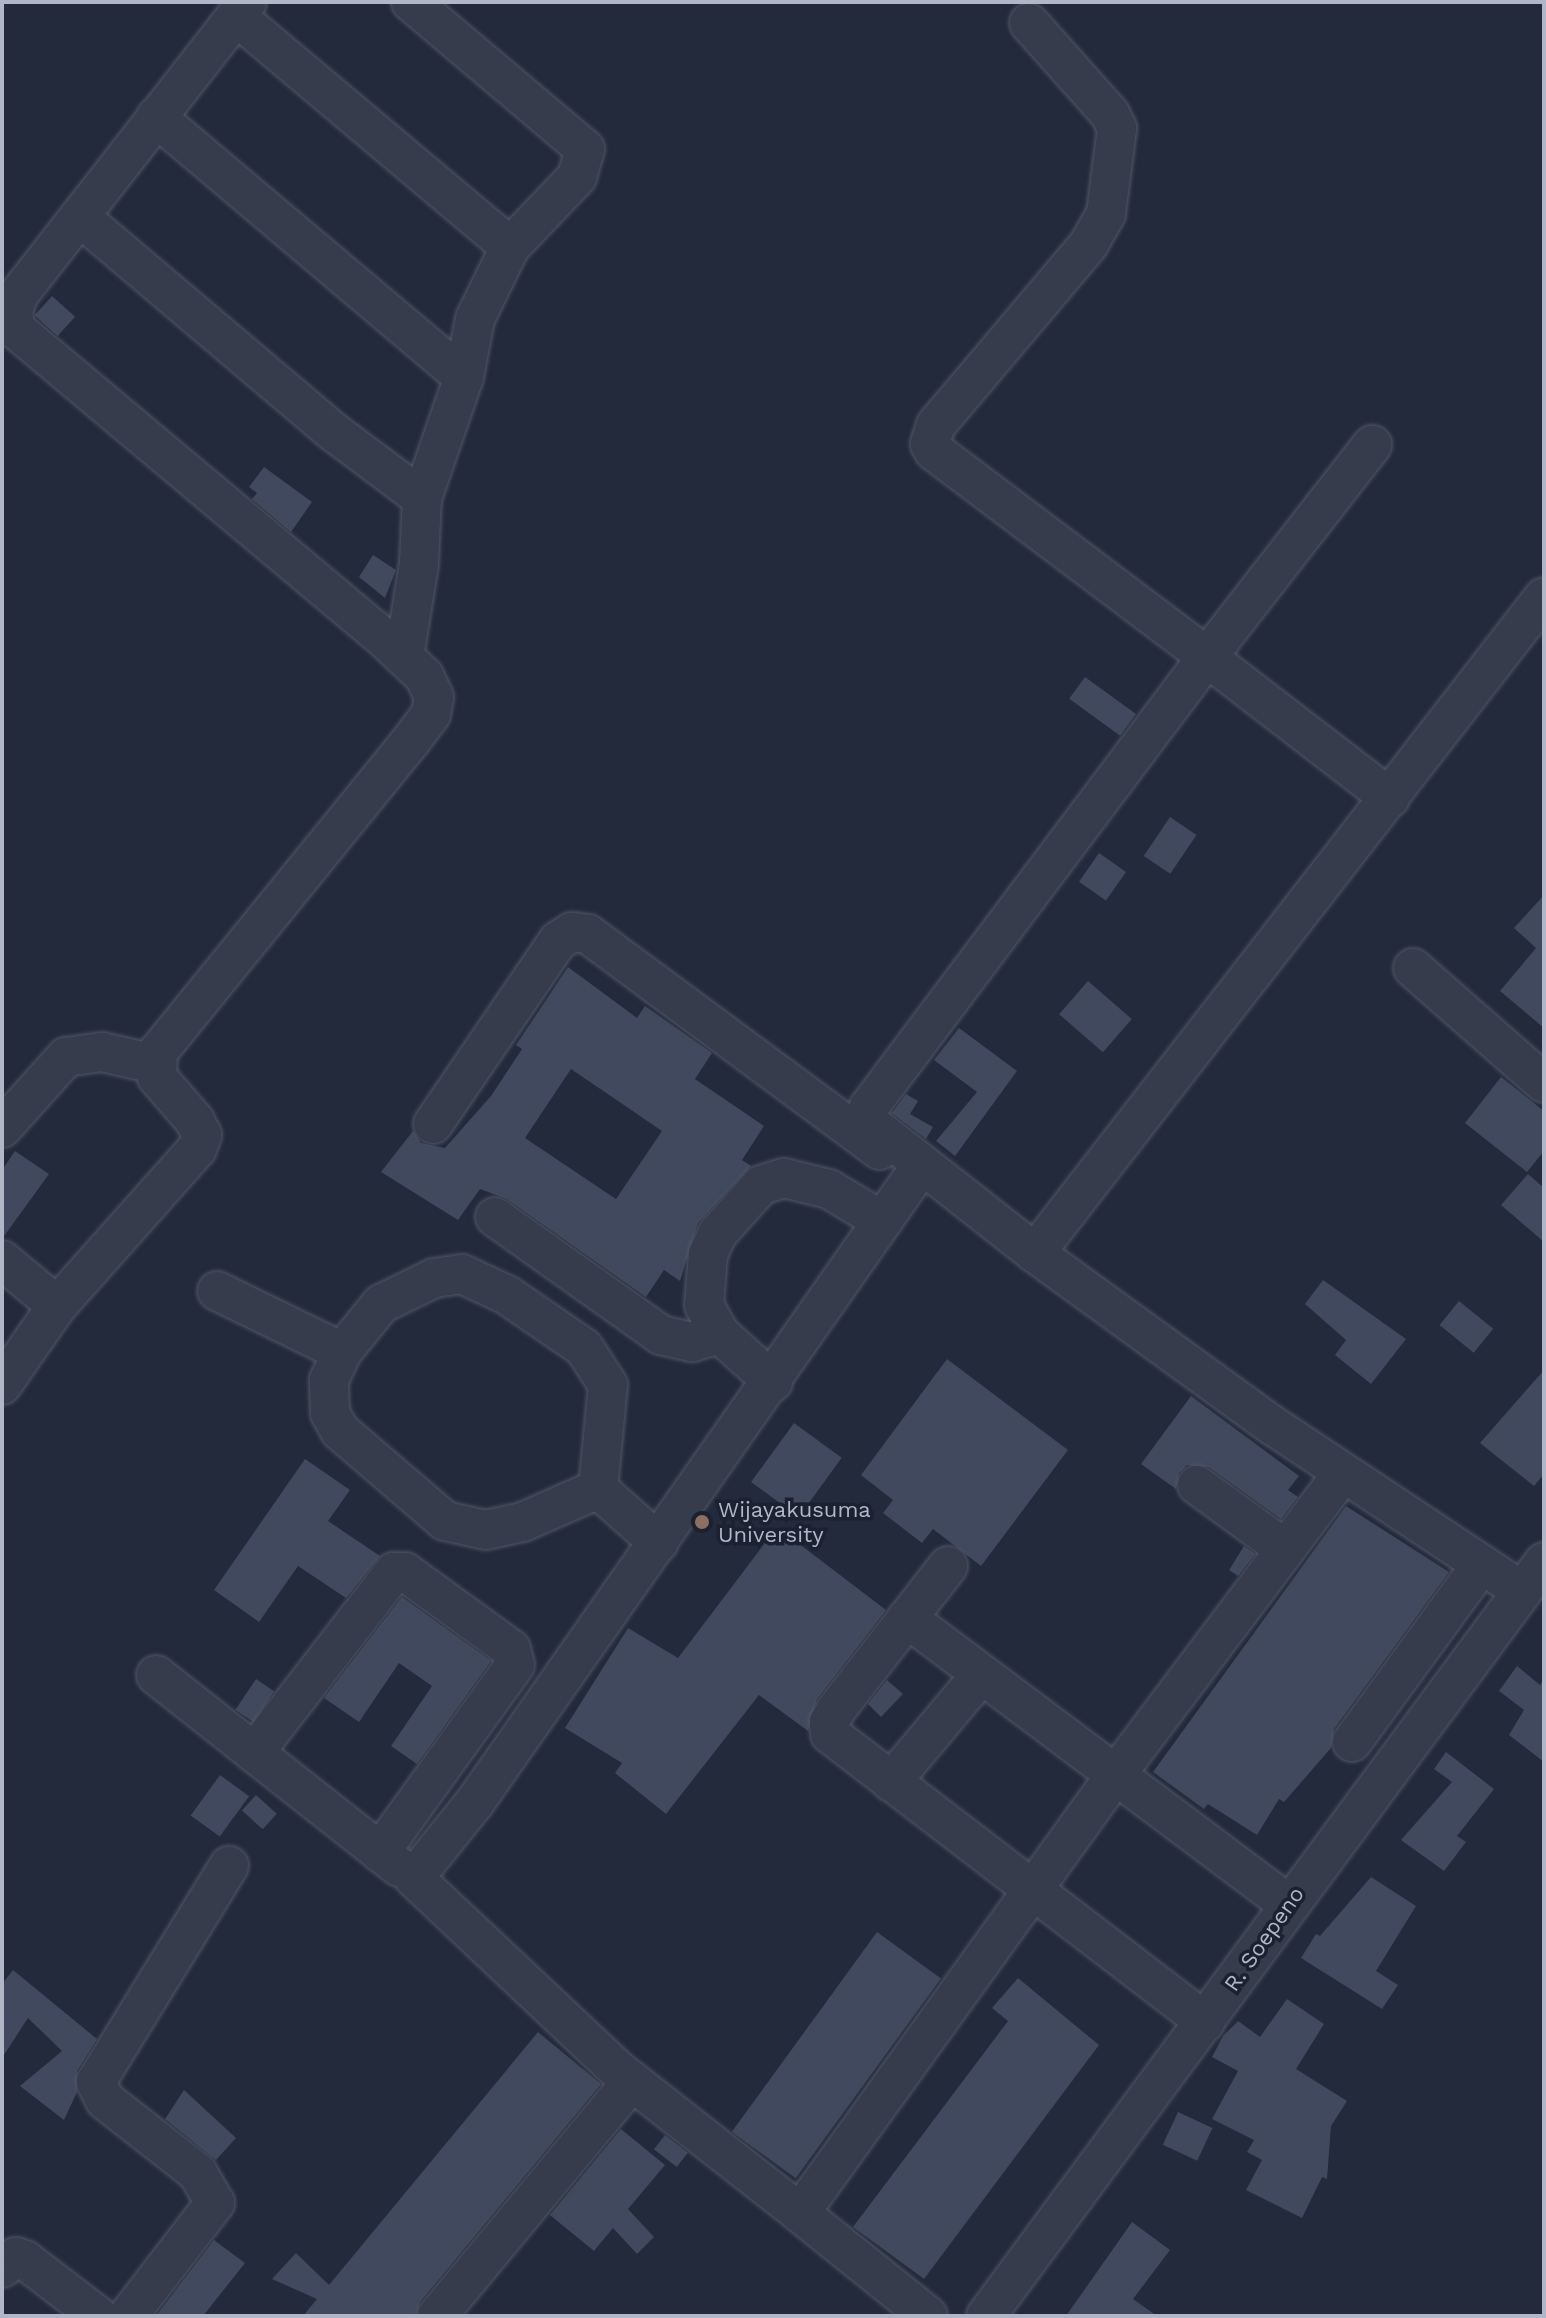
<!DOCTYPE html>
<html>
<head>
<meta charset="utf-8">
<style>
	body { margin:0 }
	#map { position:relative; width:1546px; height:2318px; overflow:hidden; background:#222a3b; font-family:"Work Sans",sans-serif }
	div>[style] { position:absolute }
	.building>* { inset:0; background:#41495e; transform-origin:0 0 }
	.roads { filter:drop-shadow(0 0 2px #515766) drop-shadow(0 0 2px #515766) }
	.minor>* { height:38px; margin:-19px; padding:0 19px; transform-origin:19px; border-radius:19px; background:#363c4c }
	.dots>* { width:22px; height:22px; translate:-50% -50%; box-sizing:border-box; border:4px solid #1b2130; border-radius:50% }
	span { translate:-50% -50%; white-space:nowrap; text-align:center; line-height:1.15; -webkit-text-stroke:7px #1b2130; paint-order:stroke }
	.poi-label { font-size:22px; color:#b1b7c7 }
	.left { translate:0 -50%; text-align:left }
	.street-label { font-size:22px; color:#b1b7c7 }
	.frame { position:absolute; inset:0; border:4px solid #b1b7c7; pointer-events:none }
</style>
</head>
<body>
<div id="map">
	<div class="building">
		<i style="left:52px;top:296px;width:31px;height:26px;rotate:42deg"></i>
		<i style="clip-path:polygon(264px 467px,312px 502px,291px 532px,252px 499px,257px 493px,249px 487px)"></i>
		<i style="clip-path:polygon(373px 555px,396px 570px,385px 598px,359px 577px)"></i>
		<i style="left:1085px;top:677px;width:63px;height:27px;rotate:36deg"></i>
		<i style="left:1170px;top:817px;width:32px;height:47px;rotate:34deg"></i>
		<i style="left:1099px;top:853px;width:33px;height:35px;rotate:35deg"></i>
		<i style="clip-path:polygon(1544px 895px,1544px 1028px,1500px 991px,1536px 948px,1514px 928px)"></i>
		<i style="clip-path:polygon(evenodd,568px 967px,637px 1018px,645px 1006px,712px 1053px,695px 1079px,764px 1126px,742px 1160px,751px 1166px,698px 1223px,680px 1281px,664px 1270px,646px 1297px,507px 1199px,480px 1189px,458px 1220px,381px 1172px,413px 1131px,421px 1143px,445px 1148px,491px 1096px,522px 1049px,516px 1045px,568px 967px,571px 1069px,662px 1131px,616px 1199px,525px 1138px,571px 1069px)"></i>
		<i style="left:1088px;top:981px;width:58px;height:44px;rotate:41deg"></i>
		<i style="clip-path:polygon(959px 1028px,1017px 1071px,955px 1156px,936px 1141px,977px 1092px,934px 1060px)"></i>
		<i style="clip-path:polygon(1501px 1077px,1544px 1111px,1544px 1151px,1527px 1172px,1465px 1123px)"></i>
		<i style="clip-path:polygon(906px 1094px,918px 1101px,910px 1114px,933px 1127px,926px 1139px,892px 1113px)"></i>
		<i style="clip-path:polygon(15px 1151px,49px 1174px,2px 1239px,2px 1170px)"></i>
		<i style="clip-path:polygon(1528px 1174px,1544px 1188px,1544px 1242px,1501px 1205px)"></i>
		<i style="clip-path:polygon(1323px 1280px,1406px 1339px,1371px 1384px,1335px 1355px,1346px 1340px,1305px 1304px)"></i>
		<i style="left:1459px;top:1301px;width:44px;height:31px;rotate:39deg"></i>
		<i style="clip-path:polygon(947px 1359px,1068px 1450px,981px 1566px,933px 1529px,922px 1543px,883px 1513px,893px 1500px,861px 1475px)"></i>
		<i style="clip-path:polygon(1544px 1370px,1544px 1474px,1534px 1486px,1480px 1443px)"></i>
		<i style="clip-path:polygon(1191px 1396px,1299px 1476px,1288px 1490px,1298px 1497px,1281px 1519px,1209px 1467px,1187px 1465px,1179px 1473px,1176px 1489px,1141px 1464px)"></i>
		<i style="left:794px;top:1423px;width:59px;height:73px;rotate:36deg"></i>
		<i style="clip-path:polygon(305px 1459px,350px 1490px,328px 1521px,380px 1556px,346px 1598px,298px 1566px,259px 1622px,214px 1590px)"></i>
		<i style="clip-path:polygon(1346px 1506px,1449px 1572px,1334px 1729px,1331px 1748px,1284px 1802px,1279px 1799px,1257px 1835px,1208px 1804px,1204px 1809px,1153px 1772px)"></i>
		<i style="clip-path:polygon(777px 1527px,886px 1610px,817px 1699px,808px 1731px,759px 1695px,666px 1814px,615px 1773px,622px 1763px,565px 1728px,628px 1628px,678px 1658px)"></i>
		<i style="clip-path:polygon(1244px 1546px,1255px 1554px,1238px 1576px,1229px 1570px)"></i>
		<i style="clip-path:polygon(402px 1597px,491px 1661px,417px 1764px,391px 1746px,432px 1686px,399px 1663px,359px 1722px,324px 1698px)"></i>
		<i style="clip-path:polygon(1517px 1666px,1540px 1685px,1544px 1678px,1544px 1762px,1509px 1735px,1524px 1710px,1499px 1691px)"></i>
		<i style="left:256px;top:1679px;width:22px;height:37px;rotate:34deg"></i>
		<i style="clip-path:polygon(887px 1680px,903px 1694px,881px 1717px,868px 1704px)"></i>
		<i style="clip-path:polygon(1446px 1752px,1494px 1789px,1457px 1836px,1466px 1842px,1444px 1871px,1401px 1840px,1452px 1782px,1434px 1769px)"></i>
		<i style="left:220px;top:1775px;width:36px;height:50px;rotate:36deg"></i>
		<i style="left:256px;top:1795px;width:28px;height:21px;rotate:42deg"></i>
		<i style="clip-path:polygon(1371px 1877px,1416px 1906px,1376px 1971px,1398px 1985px,1382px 2009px,1301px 1958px,1316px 1934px,1320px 1936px)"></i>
		<i style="left:877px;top:1932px;width:79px;height:247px;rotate:36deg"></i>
		<i style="clip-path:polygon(13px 1970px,97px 2039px,77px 2071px,77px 2092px,64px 2120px,20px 2086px,62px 2051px,28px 2018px,2px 2058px,2px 1984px)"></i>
		<i style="clip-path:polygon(1018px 1978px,1099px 2045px,924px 2279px,853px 2227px,1008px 2021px,992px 2008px)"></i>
		<i style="clip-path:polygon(1287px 1999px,1324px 2024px,1296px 2069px,1347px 2101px,1331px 2126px,1327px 2179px,1322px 2177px,1302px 2218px,1246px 2190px,1262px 2160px,1247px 2152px,1254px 2140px,1212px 2119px,1238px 2071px,1212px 2057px,1223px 2036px,1238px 2021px,1260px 2037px)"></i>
		<i style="clip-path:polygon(538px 2032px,601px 2084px,420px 2302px,416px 2316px,303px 2316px,317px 2299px,272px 2279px,296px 2253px,329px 2285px)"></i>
		<i style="clip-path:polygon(184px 2090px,236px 2138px,216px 2160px,165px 2119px)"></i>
		<i style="left:1178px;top:2112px;width:38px;height:36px;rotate:25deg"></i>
		<i style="clip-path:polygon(621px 2129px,665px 2165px,628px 2209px,654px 2237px,637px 2254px,613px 2228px,594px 2251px,550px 2215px)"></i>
		<i style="left:665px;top:2135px;width:29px;height:18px;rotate:38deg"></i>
		<i style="clip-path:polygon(1132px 2222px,1170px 2250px,1133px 2299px,1157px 2316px,1066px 2316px)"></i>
		<i style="clip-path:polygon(214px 2240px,245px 2263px,203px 2316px,156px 2316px)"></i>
	</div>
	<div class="roads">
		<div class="minor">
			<i style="left:236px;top:16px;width:358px;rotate:40.1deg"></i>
			<i style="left:1029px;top:23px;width:122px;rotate:48.3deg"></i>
			<i style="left:1110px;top:114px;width:16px;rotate:63deg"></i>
			<i style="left:1117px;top:128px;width:87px;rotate:97.3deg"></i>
			<i style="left:1106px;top:214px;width:34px;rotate:120deg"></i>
			<i style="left:1089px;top:244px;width:237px;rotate:130.2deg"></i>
			<i style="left:936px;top:425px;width:20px;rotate:108deg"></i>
			<i style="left:930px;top:444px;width:8px;rotate:60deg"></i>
			<i style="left:934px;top:451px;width:342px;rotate:37deg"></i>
			<i style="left:1207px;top:657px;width:269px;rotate:-52.1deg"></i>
			<i style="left:156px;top:117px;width:403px;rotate:40.2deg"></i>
			<i style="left:80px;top:217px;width:334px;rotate:40.3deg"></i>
			<i style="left:335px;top:433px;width:109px;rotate:36.8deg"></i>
			<i style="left:404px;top:657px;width:95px;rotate:-80.9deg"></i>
			<i style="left:419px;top:563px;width:65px;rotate:-87.4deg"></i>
			<i style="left:422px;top:498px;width:128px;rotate:-70.9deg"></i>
			<i style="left:464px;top:377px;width:59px;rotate:-79.3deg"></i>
			<i style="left:475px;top:319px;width:80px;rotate:-64.1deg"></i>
			<i style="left:510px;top:247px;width:97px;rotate:-46.3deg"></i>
			<i style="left:577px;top:177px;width:29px;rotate:-74deg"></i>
			<i style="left:585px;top:149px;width:228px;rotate:-139.8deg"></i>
			<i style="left:1390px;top:798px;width:231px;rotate:-142.4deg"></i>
			<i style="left:1207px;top:657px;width:563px;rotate:126.91deg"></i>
			<i style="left:869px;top:1107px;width:13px;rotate:103deg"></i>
			<i style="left:866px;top:1120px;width:215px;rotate:38.2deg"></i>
			<i style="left:1035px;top:1253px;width:293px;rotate:36deg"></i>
			<i style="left:1272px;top:1425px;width:300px;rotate:33.6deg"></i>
			<i style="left:1413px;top:968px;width:174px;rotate:41.3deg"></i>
			<i style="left:433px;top:1124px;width:222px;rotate:-55.7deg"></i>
			<i style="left:558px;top:941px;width:17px;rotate:-33deg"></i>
			<i style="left:572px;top:932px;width:16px;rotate:7deg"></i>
			<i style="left:588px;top:934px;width:363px;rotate:36.5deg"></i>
			<i style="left:2px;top:1128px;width:96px;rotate:-48deg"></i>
			<i style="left:66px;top:1057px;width:36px;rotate:-8deg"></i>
			<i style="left:102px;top:1052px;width:54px;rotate:12.8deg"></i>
			<i style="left:914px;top:1176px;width:765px;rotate:125.04deg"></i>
			<i style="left:475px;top:1802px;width:97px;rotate:128.8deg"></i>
			<i style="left:414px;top:1878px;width:282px;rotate:43.3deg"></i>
			<i style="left:619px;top:2071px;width:230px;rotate:38.1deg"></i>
			<i style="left:800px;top:2213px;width:537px;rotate:-54.24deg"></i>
			<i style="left:1114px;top:1777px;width:367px;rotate:-53deg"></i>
			<i style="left:495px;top:1217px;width:204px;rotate:35.4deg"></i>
			<i style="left:661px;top:1335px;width:32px;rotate:13deg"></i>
			<i style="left:692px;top:1342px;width:29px;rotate:-16deg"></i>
			<i style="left:1035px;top:1253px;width:830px;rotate:-52.19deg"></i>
			<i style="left:2px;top:1260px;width:72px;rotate:39.9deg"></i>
			<i style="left:462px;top:1274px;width:50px;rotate:25deg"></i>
			<i style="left:507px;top:1295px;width:93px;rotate:34.5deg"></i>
			<i style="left:584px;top:1348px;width:44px;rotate:57deg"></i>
			<i style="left:608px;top:1385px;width:104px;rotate:95.5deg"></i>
			<i style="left:598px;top:1489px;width:82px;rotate:156.3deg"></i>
			<i style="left:523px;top:1522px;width:38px;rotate:168deg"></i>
			<i style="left:486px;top:1530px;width:42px;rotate:-167.6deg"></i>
			<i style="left:445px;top:1521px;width:138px;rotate:-139.4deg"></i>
			<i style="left:340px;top:1431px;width:21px;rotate:-119deg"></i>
			<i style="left:330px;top:1413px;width:33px;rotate:-92deg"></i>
			<i style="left:329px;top:1380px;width:31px;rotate:-65deg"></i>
			<i style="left:342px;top:1352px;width:62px;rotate:-50.9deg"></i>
			<i style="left:381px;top:1304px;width:59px;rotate:-26.1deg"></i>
			<i style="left:434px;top:1278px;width:28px;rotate:-8deg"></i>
			<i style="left:217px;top:1291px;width:139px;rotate:26deg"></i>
			<i style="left:773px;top:1382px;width:72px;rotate:-137.8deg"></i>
			<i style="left:720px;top:1334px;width:33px;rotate:-119deg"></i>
			<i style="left:704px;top:1305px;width:51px;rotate:-85.5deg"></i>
			<i style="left:708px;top:1254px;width:23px;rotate:-65deg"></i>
			<i style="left:718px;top:1233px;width:64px;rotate:-48.1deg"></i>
			<i style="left:761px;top:1185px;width:24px;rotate:-17deg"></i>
			<i style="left:784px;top:1178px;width:46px;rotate:13.7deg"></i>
			<i style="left:829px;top:1189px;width:62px;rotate:31.1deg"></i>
			<i style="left:2px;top:1385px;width:96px;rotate:-55.2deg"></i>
			<i style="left:57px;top:1306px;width:210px;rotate:-48.3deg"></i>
			<i style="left:197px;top:1149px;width:15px;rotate:-70deg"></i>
			<i style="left:202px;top:1135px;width:16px;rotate:-117deg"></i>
			<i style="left:195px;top:1121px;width:58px;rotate:-130.8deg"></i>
			<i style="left:157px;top:1077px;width:25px;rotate:-88deg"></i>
			<i style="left:158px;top:1052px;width:400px;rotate:-50.9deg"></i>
			<i style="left:410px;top:742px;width:35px;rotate:-53deg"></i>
			<i style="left:431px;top:714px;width:17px;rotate:-80deg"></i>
			<i style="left:434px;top:697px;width:23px;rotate:-115deg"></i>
			<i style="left:424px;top:676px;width:52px;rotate:-136.5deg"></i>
			<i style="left:386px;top:640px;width:484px;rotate:-140deg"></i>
			<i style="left:15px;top:329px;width:18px;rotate:-96deg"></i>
			<i style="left:13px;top:311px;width:18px;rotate:-71deg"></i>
			<i style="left:19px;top:294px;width:370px;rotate:-52deg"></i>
			<i style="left:1197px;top:1485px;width:109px;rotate:36deg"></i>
			<i style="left:598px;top:1489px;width:81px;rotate:41.5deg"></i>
			<i style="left:948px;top:1566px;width:182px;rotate:127.9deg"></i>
			<i style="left:836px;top:1710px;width:14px;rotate:120deg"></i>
			<i style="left:829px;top:1722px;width:12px;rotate:85deg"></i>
			<i style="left:830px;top:1734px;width:473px;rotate:37.5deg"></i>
			<i style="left:907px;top:1618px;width:476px;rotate:36.9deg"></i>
			<i style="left:156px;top:1675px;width:310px;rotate:38.3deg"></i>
			<i style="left:1352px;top:1742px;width:200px;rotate:-53.9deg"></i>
			<i style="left:254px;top:1753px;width:229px;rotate:-52.3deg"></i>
			<i style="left:394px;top:1572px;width:11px"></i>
			<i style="left:405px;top:1572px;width:131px;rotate:36deg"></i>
			<i style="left:511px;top:1649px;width:16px;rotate:76deg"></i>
			<i style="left:515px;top:1665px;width:231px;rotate:125.8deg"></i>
			<i style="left:891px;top:1782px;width:138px;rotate:-50deg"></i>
			<i style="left:800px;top:2213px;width:164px;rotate:38.8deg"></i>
			<i style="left:2px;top:2268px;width:18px;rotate:-38deg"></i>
			<i style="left:16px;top:2257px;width:9px;rotate:18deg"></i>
			<i style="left:25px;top:2260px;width:92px;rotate:37.5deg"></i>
			<i style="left:128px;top:2316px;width:143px;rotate:-52.4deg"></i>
			<i style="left:215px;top:2203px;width:34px;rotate:-120deg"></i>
			<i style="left:198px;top:2173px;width:118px;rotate:-141.9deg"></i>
			<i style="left:105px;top:2100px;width:20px;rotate:-117deg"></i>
			<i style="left:96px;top:2082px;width:254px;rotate:-58.4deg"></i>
			<i style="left:437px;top:2316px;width:305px;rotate:-50.3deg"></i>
			<i style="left:986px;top:2316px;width:938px;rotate:-53.5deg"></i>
		</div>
	</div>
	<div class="dots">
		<i style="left:702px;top:1522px;background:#8d6e63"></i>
	</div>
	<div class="poi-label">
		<span class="left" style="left:718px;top:1522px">Wijayakusuma<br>University</span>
	</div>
	<div class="street-label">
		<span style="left:1264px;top:1939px;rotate:-55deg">R. Soepeno</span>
	</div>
	<div class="frame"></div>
</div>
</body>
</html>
